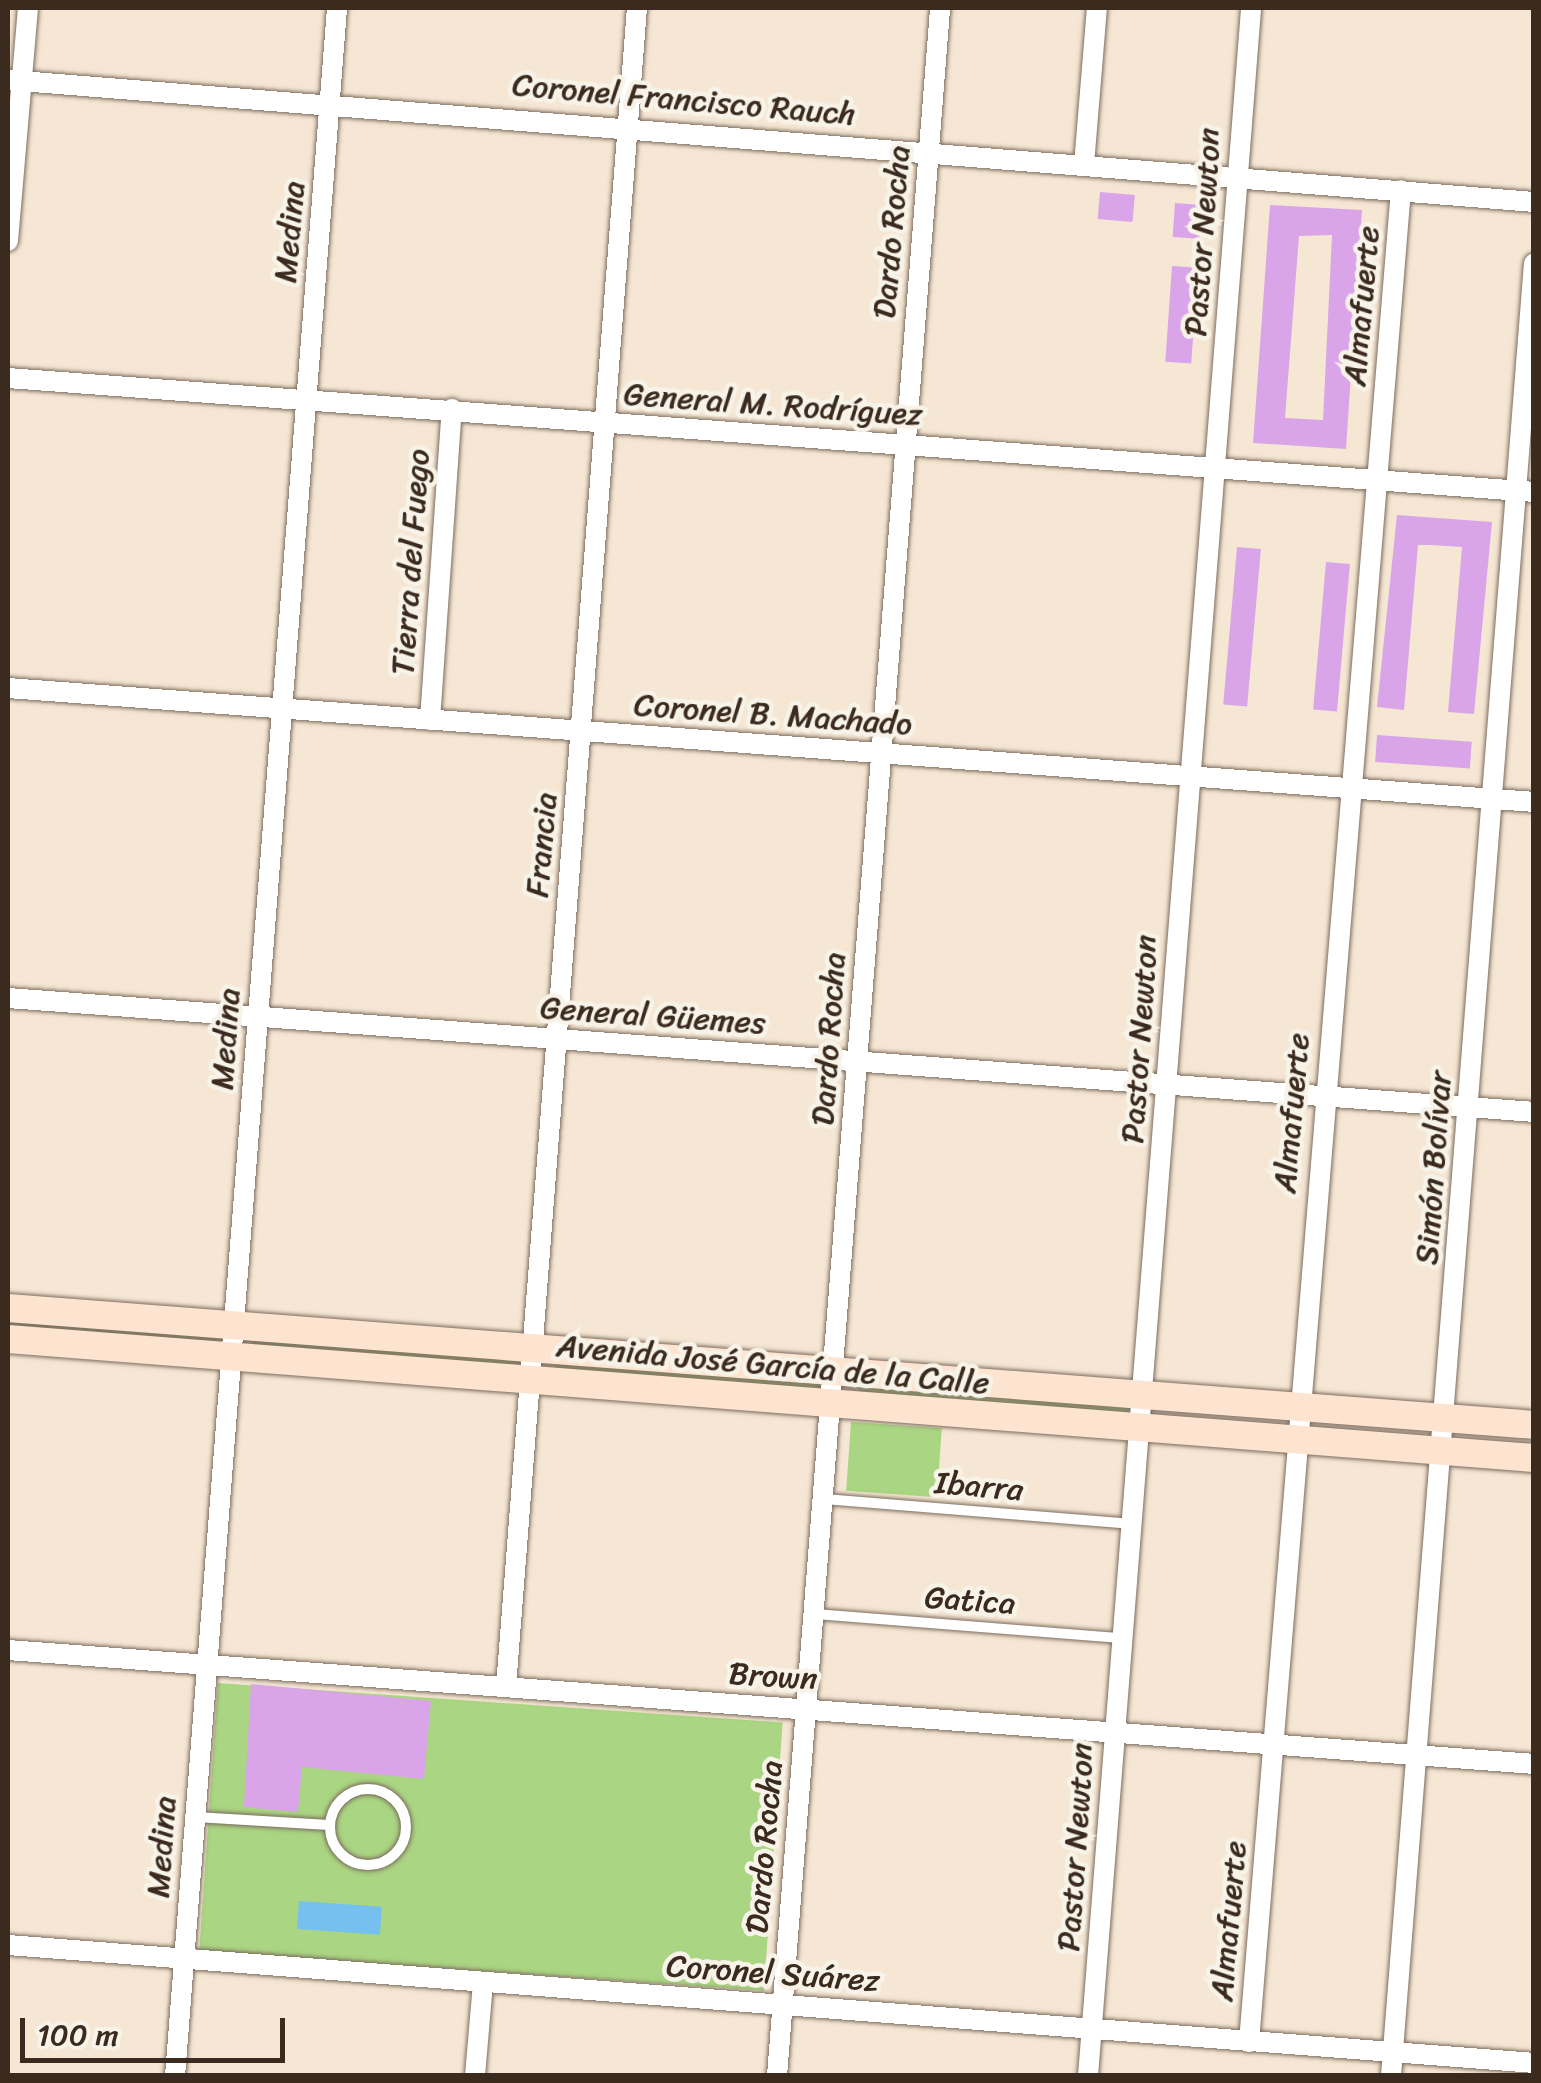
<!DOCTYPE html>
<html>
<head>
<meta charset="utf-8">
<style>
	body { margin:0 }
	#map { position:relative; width:1541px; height:2083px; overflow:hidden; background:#f6e7d4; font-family:Sriracha,sans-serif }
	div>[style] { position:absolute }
	.green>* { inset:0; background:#aad582; transform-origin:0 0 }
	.water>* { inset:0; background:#75c0ee; transform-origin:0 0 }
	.building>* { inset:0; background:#d9a5e8; transform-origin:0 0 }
	.roads { filter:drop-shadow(0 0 2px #7c6c5e) drop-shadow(0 0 2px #7c6c5e) }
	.service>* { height:10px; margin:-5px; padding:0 5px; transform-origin:5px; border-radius:5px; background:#fff }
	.service>.ring { margin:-5px; padding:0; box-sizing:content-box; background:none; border:10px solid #fff; border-radius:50% }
	.minor>* { height:20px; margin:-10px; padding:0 10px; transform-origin:10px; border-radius:10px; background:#fff }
	.secondary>* { height:28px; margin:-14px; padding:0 14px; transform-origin:14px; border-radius:14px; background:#fde4d1 }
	span { translate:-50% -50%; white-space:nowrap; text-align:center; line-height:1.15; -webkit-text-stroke:9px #f7f3e8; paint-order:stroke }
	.street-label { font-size:32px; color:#3b2a1e }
	.frame { position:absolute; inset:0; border:10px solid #3b2a1e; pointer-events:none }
	.scale { position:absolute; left:20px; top:2018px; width:265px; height:45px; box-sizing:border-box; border:5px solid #3b2a1e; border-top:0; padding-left:12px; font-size:30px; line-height:35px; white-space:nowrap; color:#3b2a1e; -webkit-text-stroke:8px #f7f3e8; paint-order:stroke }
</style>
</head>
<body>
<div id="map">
	<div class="green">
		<i style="left:8px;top:1315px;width:209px;height:16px;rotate:4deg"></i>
		<i style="left:253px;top:1334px;width:270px;height:17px;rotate:4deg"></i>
		<i style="left:556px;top:1357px;width:270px;height:17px;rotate:5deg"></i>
		<i style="left:860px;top:1382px;width:269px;height:16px;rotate:5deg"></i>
		<i style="left:851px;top:1422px;width:91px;height:69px;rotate:4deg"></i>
		<i style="left:218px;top:1683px;width:566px;height:269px;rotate:4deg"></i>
	</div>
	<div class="water">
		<i style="left:299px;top:1901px;width:83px;height:28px;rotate:4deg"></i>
	</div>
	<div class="building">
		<i style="left:1100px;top:192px;width:35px;height:27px;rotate:5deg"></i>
		<i style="left:1175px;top:203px;width:27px;height:34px;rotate:4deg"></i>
		<i style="clip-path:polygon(evenodd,1270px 205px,1362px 210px,1346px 449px,1253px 443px,1270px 205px,1332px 235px,1323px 420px,1285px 418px,1299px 236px,1332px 235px)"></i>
		<i style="left:1172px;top:266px;width:26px;height:96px;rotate:4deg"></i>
		<i style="clip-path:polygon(1397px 515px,1492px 522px,1474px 714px,1448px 712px,1462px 547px,1430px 545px,1418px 545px,1404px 710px,1377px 707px)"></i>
		<i style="left:1237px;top:547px;width:24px;height:158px;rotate:5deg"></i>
		<i style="left:1326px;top:562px;width:24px;height:148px;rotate:5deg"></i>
		<i style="left:1377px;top:735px;width:95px;height:27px;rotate:4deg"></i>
		<i style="clip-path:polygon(251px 1684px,431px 1701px,424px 1779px,302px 1767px,298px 1812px,244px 1807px)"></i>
	</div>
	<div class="roads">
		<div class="service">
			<i style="left:823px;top:1499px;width:309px;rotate:4.6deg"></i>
			<i style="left:814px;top:1614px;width:309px;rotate:4.5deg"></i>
			<i class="ring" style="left:330px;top:1789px;width:66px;height:66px"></i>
			<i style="left:196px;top:1817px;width:133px;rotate:3.4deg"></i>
		</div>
		<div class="minor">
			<i style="left:8px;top:80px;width:1531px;rotate:4.57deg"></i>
			<i style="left:1084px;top:165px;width:158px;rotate:-85.3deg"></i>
			<i style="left:8px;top:241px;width:234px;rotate:-85.1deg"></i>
			<i style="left:8px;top:378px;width:1530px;rotate:4.27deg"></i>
			<i style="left:8px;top:688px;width:1530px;rotate:4.27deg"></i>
			<i style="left:430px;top:720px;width:312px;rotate:-86deg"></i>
			<i style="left:8px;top:998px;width:1530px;rotate:4.27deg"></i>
			<i style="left:8px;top:1650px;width:1530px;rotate:4.27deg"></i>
			<i style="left:506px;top:1687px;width:1684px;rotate:-85.54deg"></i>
			<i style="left:8px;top:1945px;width:1531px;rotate:4.42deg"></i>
			<i style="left:1249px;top:2042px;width:1858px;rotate:-85.31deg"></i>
			<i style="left:175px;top:2076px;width:2074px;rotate:-85.52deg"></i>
			<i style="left:475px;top:2076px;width:94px;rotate:-85.1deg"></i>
			<i style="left:777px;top:2076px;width:2074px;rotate:-85.49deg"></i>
			<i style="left:1088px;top:2076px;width:2074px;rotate:-85.49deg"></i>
			<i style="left:1391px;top:2076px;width:1818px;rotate:-85.49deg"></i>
		</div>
		<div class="secondary">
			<i style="left:8px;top:1308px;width:1530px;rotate:4.38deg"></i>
			<i style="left:8px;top:1339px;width:1531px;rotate:4.46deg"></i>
		</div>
	</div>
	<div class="street-label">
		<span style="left:684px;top:100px;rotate:5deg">Coronel Francisco Rauch</span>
		<span style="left:290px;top:232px;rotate:-85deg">Medina</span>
		<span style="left:892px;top:232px;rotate:-85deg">Dardo Rocha</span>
		<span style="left:1203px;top:232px;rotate:-86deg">Pastor Newton</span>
		<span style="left:1362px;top:306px;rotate:-85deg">Almafuerte</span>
		<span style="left:773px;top:405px;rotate:4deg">General M. Rodríguez</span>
		<span style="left:411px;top:562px;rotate:-86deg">Tierra del Fuego</span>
		<span style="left:773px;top:715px;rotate:4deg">Coronel B. Machado</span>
		<span style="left:542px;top:845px;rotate:-85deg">Francia</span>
		<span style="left:653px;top:1016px;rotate:4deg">General Güemes</span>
		<span style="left:226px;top:1039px;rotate:-86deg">Medina</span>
		<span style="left:829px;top:1039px;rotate:-86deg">Dardo Rocha</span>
		<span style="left:1140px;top:1039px;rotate:-86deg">Pastor Newton</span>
		<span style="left:1292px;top:1113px;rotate:-85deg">Almafuerte</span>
		<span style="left:1434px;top:1168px;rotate:-86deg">Simón Bolívar</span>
		<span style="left:773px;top:1365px;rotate:5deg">Avenida José García de la Calle</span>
		<span style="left:979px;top:1487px;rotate:5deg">Ibarra</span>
		<span style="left:970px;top:1601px;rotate:4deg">Gatica</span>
		<span style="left:773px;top:1677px;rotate:4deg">Brown</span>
		<span style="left:162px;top:1847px;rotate:-86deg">Medina</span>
		<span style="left:765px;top:1847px;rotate:-85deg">Dardo Rocha</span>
		<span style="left:1076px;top:1847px;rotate:-86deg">Pastor Newton</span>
		<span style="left:1229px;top:1921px;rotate:-85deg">Almafuerte</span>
		<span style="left:773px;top:1974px;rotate:4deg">Coronel Suárez</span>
	</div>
	<div class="frame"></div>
	<div class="scale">100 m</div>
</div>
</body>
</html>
